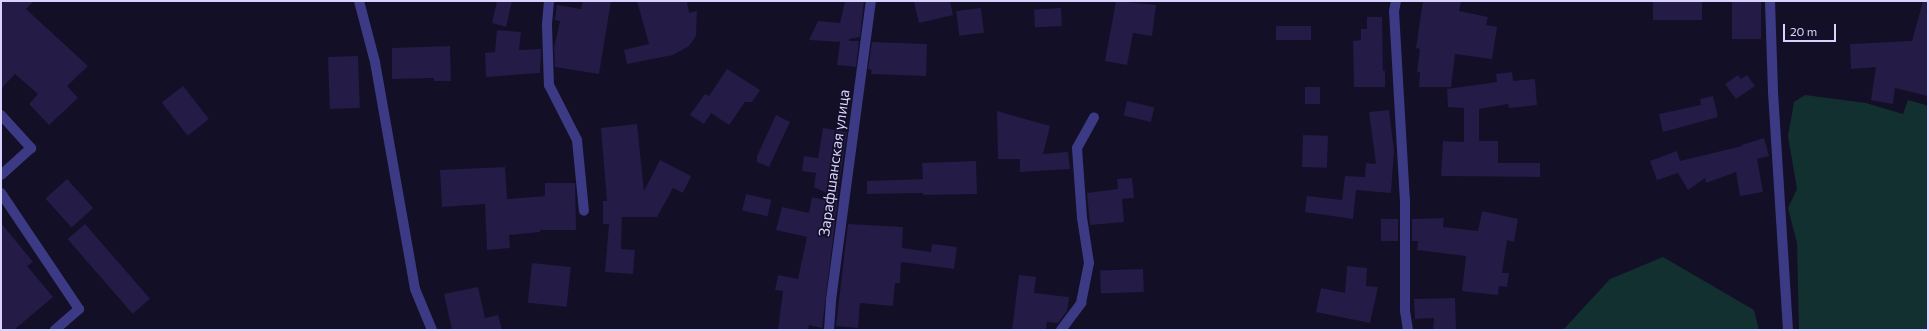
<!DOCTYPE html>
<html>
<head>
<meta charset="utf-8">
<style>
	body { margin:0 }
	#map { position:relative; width:1929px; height:331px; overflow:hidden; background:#130f26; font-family:Commissioner,sans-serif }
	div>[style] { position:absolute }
	.green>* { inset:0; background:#12302f }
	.building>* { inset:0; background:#241b47; transform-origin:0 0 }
	.street>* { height:10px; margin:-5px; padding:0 5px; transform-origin:5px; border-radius:5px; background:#3d3a85 }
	span { translate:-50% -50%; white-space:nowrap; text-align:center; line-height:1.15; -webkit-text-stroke:3.5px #130f26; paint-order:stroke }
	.street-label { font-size:15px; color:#d9d4ff }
	.frame { position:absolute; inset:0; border:2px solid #d9d4ff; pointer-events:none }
	.scale { position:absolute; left:1783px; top:24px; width:53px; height:18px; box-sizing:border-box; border:2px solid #d9d4ff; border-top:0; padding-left:5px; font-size:12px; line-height:14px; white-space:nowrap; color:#d9d4ff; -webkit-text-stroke:3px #130f26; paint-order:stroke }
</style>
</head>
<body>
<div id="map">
	<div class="green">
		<i style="clip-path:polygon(1805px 95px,1866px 103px,1903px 114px,1908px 100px,1926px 105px,1928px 108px,1928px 330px,1799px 330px,1797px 243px,1788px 208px,1797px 189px,1788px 136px,1794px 102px)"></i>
		<i style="clip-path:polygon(1663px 257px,1754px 310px,1759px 330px,1563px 330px,1610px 279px)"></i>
	</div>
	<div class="building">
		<i style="clip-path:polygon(5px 1px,34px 1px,26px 9px,88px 66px,67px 86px,78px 98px,49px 125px,29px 104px,38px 94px,15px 74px,1px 89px,1px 5px)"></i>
		<i style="clip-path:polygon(497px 1px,512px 1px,506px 27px,492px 23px)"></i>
		<i style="clip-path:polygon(583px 1px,611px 1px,599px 74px,555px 67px,554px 48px,560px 21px,555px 20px,557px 5px,581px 9px)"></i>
		<i style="clip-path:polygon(637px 1px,687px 1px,689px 13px,697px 11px,696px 36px,689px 46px,673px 55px,627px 64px,624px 50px,649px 44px)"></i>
		<i style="clip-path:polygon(845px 1px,864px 1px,860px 37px,849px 39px,849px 41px,859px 41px,856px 67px,837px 65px,840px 42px,809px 40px,818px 21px,840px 23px)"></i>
		<i style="clip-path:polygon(935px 1px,950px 1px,953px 15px,919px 23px,914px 2px)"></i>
		<i style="clip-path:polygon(1116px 1px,1156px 5px,1152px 36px,1133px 33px,1127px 65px,1105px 61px)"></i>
		<i style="clip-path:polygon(1423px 1px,1461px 1px,1459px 11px,1488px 17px,1486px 25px,1497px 27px,1492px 59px,1455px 54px,1451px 87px,1419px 87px,1420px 72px,1417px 72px,1420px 49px,1416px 48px)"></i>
		<i style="left:1653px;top:1px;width:49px;height:19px"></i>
		<i style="left:1732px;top:1px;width:29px;height:38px"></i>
		<i style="clip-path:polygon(1923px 1px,1928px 1px,1928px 96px,1895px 88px,1893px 104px,1871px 100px,1876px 67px,1851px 69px,1850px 44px,1912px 41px)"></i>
		<i style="left:981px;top:8px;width:25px;height:25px;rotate:83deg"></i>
		<i style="left:1061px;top:8px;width:18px;height:27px;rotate:87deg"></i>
		<i style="clip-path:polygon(1367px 17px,1382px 17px,1383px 71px,1385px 71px,1385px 87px,1354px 87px,1353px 41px,1361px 40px,1361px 29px,1367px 29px)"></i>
		<i style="left:1276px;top:26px;width:35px;height:14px"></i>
		<i style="clip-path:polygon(497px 30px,521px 32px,519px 50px,541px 49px,540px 73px,486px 77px,485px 53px,495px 52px)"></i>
		<i style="clip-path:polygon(872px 42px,927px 44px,926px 76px,871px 74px,872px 70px,868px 69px)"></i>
		<i style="clip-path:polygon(450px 46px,451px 81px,434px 81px,434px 78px,392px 79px,392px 48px)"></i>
		<i style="left:358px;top:56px;width:52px;height:30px;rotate:88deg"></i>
		<i style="clip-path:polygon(727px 69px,760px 90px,752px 102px,745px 102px,729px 125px,711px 113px,704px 124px,690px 115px,705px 94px,709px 96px)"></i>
		<i style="clip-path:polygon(1512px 72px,1513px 81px,1535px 79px,1537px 105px,1509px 108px,1508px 104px,1479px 109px,1479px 141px,1498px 141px,1498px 163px,1540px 163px,1540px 177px,1441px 176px,1443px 141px,1464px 142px,1464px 108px,1448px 107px,1447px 89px,1497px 82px,1496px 74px)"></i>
		<i style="clip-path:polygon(1738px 75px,1741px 79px,1747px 75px,1755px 86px,1736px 99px,1725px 84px)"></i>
		<i style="left:183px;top:86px;width:42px;height:27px;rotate:52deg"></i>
		<i style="left:1305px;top:87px;width:15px;height:17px"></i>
		<i style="clip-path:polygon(1713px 96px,1718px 117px,1663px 132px,1659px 114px,1701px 105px,1700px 99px)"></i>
		<i style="left:1127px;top:101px;width:28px;height:15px;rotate:13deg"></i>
		<i style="clip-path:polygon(1389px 110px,1394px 150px,1391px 193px,1356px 190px,1353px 219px,1305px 212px,1307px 196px,1342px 200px,1345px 176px,1365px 177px,1366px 163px,1376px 164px,1369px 112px)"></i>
		<i style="clip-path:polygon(997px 111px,1050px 126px,1043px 154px,1068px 152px,1070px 169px,1020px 172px,1020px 159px,998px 159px)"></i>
		<i style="clip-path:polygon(776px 115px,790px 122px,769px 167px,757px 162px,757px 156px)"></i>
		<i style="clip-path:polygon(637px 124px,644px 191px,660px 160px,691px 176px,683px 193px,673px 188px,657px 217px,622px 217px,621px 249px,635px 250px,633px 274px,605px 272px,609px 224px,603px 224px,603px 201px,607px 201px,601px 128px)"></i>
		<i style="clip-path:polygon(823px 128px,847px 132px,837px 198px,814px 187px,816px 173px,802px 171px,804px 156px,818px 158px)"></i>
		<i style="left:1303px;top:135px;width:25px;height:32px;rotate:2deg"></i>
		<i style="clip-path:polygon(1764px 138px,1769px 156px,1757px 159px,1763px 192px,1740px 196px,1736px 172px,1706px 183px,1705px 178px,1688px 190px,1678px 173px,1657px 180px,1650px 161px,1677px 151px,1680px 161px,1742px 146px,1742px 145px)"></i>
		<i style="clip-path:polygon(976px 161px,977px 194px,923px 195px,923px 193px,867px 194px,867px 181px,923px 179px,922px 163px)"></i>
		<i style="clip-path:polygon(505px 167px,507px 199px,545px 196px,545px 183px,575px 183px,576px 230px,540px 230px,540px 232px,509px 235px,510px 248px,487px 250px,485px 204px,442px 207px,440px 170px)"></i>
		<i style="clip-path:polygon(1132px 178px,1134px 198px,1122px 199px,1124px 222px,1090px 225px,1087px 193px,1118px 189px,1117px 179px)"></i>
		<i style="left:67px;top:179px;width:39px;height:29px;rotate:48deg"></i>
		<i style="left:746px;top:194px;width:26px;height:17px;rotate:13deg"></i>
		<i style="clip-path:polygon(812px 197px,824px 200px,826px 197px,838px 198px,822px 328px,809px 325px,808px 330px,778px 330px,783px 291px,775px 290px,778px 275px,798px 279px,807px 237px,776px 230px,782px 207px,809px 213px)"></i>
		<i style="clip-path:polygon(1482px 211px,1518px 219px,1514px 242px,1507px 240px,1502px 273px,1509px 273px,1507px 287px,1499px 286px,1498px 295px,1462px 291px,1466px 256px,1417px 250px,1418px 241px,1412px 241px,1412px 219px,1444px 218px,1443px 227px,1478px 231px)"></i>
		<i style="left:1381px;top:219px;width:17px;height:22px"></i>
		<i style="clip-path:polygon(1px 223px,33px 262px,27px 266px,53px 297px,14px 330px,1px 330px)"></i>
		<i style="left:85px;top:224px;width:99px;height:23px;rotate:49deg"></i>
		<i style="clip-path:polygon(848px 224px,903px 227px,902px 248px,931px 252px,932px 244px,957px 247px,954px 269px,901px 262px,900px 283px,895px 283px,893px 306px,860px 303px,858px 328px,836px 326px)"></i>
		<i style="left:532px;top:263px;width:39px;height:40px;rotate:6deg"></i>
		<i style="clip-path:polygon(1347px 266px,1367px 268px,1366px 286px,1378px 287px,1370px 323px,1316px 312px,1321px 288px,1345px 293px)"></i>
		<i style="left:1143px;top:269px;width:23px;height:43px;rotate:88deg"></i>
		<i style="clip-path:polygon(1019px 275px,1036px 277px,1034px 293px,1069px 297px,1067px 311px,1058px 323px,1047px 322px,1046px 330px,1012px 330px)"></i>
		<i style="clip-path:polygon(478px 287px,485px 318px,498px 315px,502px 330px,452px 330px,444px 294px)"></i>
		<i style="clip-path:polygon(1455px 298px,1456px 330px,1433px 330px,1434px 318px,1415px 319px,1414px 299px)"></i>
	</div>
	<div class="street">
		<i style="left:359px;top:1px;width:63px;rotate:75.3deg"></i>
		<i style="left:375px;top:62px;width:230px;rotate:80deg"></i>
		<i style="left:415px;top:289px;width:44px;rotate:67.5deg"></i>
		<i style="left:549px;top:1px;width:25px;rotate:95deg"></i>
		<i style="left:547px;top:26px;width:59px;rotate:88.1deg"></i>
		<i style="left:549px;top:85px;width:62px;rotate:63deg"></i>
		<i style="left:577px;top:140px;width:71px;rotate:84.4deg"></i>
		<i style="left:1396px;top:1px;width:10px;rotate:101deg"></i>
		<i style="left:1394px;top:11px;width:189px;rotate:86.7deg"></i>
		<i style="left:1405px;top:200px;width:111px;rotate:90deg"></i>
		<i style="left:1405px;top:311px;width:19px;rotate:81deg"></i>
		<i style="left:1770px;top:1px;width:91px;rotate:88.1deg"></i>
		<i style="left:1773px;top:92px;width:238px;rotate:86.4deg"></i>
		<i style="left:1px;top:115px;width:45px;rotate:47.7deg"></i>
		<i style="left:31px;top:148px;width:40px;rotate:138deg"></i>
		<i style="left:1px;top:193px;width:140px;rotate:56.1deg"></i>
		<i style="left:79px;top:309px;width:32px;rotate:139deg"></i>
		<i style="left:829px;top:330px;width:30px;rotate:-86deg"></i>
		<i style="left:831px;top:300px;width:302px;rotate:-82.4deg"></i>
		<i style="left:1061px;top:330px;width:34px;rotate:-53deg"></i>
		<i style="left:1081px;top:303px;width:41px;rotate:-78.7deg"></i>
		<i style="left:1089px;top:263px;width:46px;rotate:-98.8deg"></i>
		<i style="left:1082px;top:218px;width:70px;rotate:-94.1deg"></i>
		<i style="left:1077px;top:148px;width:35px;rotate:-61deg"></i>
	</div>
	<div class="street-label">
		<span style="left:834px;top:163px;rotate:-82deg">Зарафшанская улица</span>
	</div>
	<div class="frame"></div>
	<div class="scale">20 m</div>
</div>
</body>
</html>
